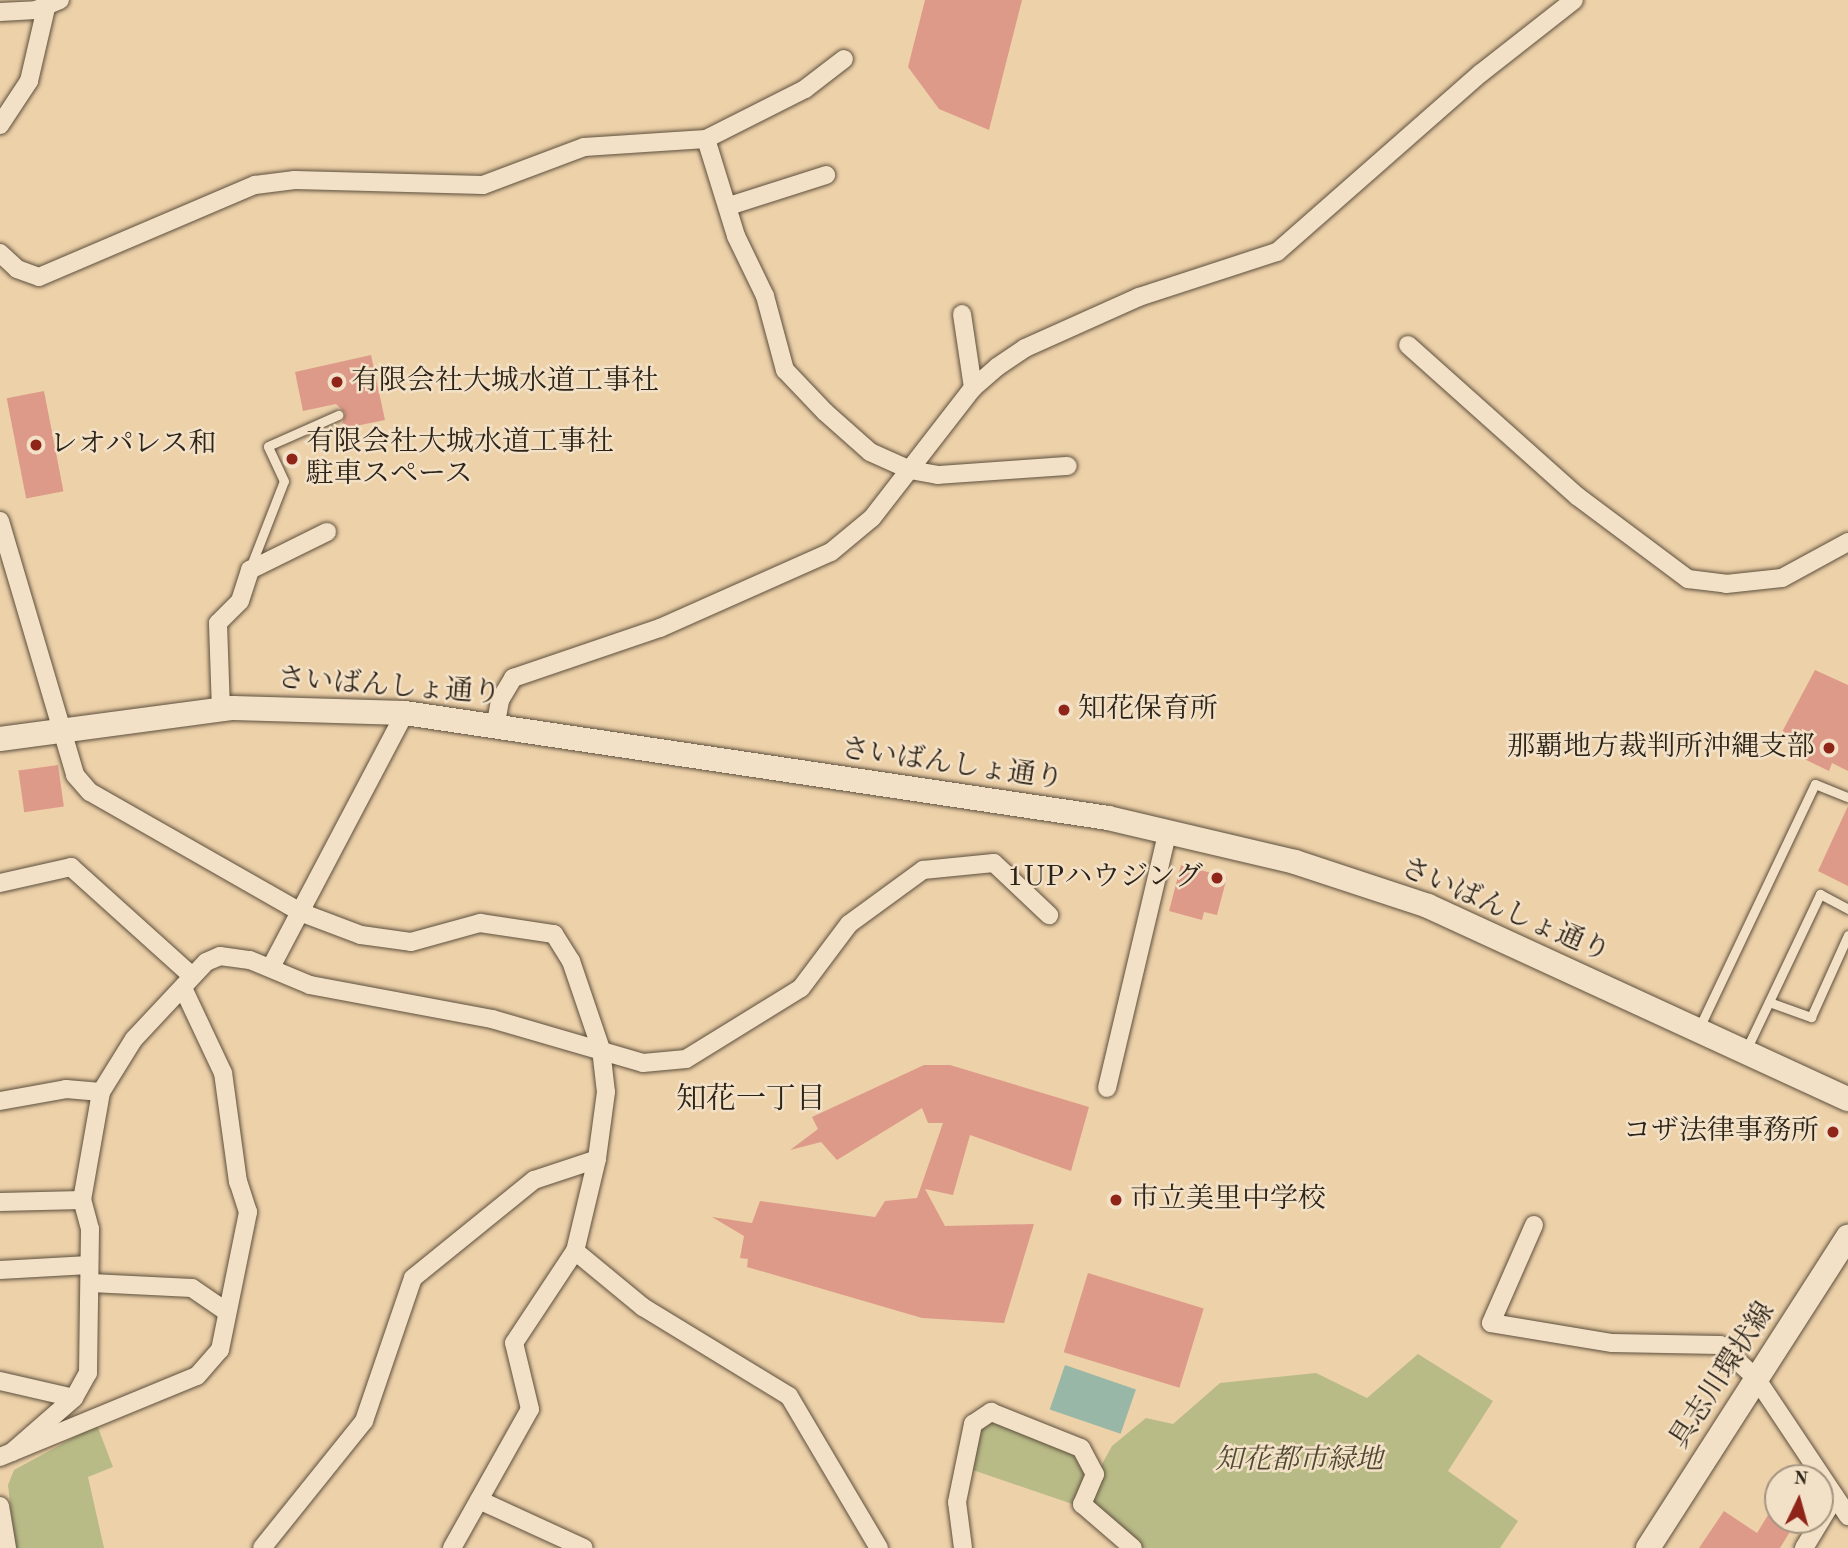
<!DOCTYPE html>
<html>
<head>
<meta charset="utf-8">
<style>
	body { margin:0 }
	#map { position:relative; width:1848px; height:1548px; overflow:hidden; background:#edd1a9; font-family:"Old Standard TT","Noto Serif JP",serif }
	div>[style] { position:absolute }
	.green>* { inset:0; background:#b9bb87 }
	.water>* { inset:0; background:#99b7a7; transform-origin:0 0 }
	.building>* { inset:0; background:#de9a89; transform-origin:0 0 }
	.roads { filter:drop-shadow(0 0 2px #5d4f3d) drop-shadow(0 0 2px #5d4f3d) }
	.service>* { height:9px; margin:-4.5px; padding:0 4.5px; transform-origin:4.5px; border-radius:4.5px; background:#f3e1c7 }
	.minor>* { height:18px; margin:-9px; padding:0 9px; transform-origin:9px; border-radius:9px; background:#f3e1c7 }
	.secondary>* { height:24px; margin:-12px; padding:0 12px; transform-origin:12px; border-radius:12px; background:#f3e1c7 }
	.dots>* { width:19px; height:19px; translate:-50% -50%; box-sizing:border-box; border:4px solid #f3e1c7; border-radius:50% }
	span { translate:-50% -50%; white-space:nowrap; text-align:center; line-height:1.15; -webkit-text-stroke:5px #f3e1c7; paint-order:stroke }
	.poi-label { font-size:28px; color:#2d2419 }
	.left { translate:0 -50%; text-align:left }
	.right { translate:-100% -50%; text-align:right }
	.street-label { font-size:28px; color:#2d2419 }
	.park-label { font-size:28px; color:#504a34; font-style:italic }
	.neighbourhood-label { font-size:30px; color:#2d2419 }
	.north { position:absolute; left:1764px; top:1464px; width:70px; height:70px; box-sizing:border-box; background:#f3e1c7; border:2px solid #a49581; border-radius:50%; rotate:5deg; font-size:19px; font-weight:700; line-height:28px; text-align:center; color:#2d2419 }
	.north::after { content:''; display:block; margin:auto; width:24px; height:32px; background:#8f2418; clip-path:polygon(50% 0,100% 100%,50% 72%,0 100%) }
</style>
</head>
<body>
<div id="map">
	<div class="green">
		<i style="clip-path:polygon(1418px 1354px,1493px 1401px,1448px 1471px,1518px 1521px,1500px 1548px,1135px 1548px,1087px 1509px,964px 1467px,973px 1424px,991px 1412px,1081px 1448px,1096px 1475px,1112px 1446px,1146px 1418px,1173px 1424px,1220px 1383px,1316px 1373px,1367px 1398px)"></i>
		<i style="clip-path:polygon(97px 1425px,113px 1467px,88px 1477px,104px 1548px,15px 1548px,8px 1485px,14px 1470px)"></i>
	</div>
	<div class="water">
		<i style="left:1065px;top:1365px;width:75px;height:47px;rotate:19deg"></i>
	</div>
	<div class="building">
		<i style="clip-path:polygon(925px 0,1022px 0,989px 130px,939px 109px,908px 67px)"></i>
		<i style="clip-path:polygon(371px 355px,385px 420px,341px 429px,345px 413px,336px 404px,303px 411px,295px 372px)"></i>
		<i style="left:44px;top:391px;width:102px;height:38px;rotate:79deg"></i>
		<i style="clip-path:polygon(1815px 670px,1848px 685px,1848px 771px,1832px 763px,1829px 771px,1800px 757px,1805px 743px,1782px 732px)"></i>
		<i style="left:58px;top:765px;width:42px;height:40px;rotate:82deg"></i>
		<i style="clip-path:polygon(1848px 806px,1848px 886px,1818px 871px)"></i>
		<i style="clip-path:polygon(1181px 865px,1227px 877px,1217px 915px,1204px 912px,1202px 920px,1169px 911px)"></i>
		<i style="clip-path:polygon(924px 1065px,950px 1065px,1089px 1107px,1071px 1171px,970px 1135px,953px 1195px,925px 1189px,945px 1226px,1034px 1224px,1004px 1323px,922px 1318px,747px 1267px,748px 1259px,740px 1258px,744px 1236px,712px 1217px,752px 1223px,760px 1201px,875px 1217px,885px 1201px,917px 1198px,943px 1123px,928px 1123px,922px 1108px,837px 1160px,821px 1142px,790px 1150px,818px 1129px,812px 1117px)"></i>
		<i style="left:1088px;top:1273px;width:121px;height:83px;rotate:17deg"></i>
		<i style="clip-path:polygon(1724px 1511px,1757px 1533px,1768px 1515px,1791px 1530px,1780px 1548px,1699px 1548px)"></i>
	</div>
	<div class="roads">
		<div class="service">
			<i style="left:250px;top:568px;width:93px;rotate:-68.7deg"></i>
			<i style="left:284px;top:481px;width:38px;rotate:-115deg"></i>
			<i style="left:268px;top:446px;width:77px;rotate:-23.9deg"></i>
			<i style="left:1769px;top:1002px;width:45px;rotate:19.7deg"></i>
			<i style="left:1811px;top:1017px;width:90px;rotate:-65.7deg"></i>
			<i style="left:1699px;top:1028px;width:270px;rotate:-64.6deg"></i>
			<i style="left:1815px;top:784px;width:35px;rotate:22deg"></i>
			<i style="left:1746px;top:1050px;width:173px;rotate:-64.6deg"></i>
			<i style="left:1820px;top:894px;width:32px;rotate:28deg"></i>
		</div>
		<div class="minor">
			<i style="left:0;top:12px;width:36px;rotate:-3deg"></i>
			<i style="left:36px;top:10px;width:26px;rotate:-23deg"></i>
			<i style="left:0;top:125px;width:53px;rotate:-56.6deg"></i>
			<i style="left:29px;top:81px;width:75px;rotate:-76.9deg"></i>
			<i style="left:706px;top:139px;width:111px;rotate:-26.8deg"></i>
			<i style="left:805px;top:89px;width:49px;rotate:-37.6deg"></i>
			<i style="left:729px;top:206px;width:102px;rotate:-17.7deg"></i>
			<i style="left:0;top:253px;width:23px;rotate:43deg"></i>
			<i style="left:17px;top:269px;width:23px;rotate:20deg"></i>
			<i style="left:39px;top:277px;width:235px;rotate:-23.1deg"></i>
			<i style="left:255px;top:185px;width:40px;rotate:-7.1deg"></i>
			<i style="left:295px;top:180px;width:188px;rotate:1.5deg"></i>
			<i style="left:483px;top:185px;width:108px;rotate:-20.6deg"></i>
			<i style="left:584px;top:147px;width:122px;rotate:-3.8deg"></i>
			<i style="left:706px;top:139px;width:102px;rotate:72.8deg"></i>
			<i style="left:736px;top:236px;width:67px;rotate:64.2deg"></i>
			<i style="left:765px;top:296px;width:77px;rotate:74.9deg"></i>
			<i style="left:785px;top:370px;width:58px;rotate:46.4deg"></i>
			<i style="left:825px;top:412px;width:60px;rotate:41.6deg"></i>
			<i style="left:870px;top:452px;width:44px;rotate:24.2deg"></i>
			<i style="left:910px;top:470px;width:28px;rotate:10deg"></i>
			<i style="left:938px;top:475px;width:130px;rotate:-4deg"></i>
			<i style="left:962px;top:314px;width:75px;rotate:81.5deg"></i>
			<i style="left:1408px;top:345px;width:227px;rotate:41.8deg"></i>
			<i style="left:1577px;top:496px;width:139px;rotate:36.8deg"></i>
			<i style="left:1688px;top:579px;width:38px;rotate:7deg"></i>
			<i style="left:1726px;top:584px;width:56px;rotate:-6.1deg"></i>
			<i style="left:1782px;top:578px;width:75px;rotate:-28.6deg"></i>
			<i style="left:0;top:521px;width:265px;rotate:73.5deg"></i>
			<i style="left:75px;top:775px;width:23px;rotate:49deg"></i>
			<i style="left:90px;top:792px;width:242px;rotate:29.7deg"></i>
			<i style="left:300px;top:912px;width:65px;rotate:20.7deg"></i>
			<i style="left:361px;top:935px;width:50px;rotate:8deg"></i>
			<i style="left:411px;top:942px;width:72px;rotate:-15.4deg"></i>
			<i style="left:480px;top:923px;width:75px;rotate:8.5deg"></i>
			<i style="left:554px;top:934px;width:32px;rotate:58deg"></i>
			<i style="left:571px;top:961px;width:93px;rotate:71.2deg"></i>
			<i style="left:601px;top:1049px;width:43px;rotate:83.4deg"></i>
			<i style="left:606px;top:1092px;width:68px;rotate:97.7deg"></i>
			<i style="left:597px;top:1159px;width:95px;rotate:103.4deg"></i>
			<i style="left:575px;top:1251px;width:88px;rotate:39.5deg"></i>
			<i style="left:643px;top:1307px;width:171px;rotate:31.4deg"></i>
			<i style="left:789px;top:1396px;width:177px;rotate:59.4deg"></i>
			<i style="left:221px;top:710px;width:87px;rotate:-92deg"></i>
			<i style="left:218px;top:623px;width:31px;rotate:-45deg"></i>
			<i style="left:240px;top:601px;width:33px;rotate:-72deg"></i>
			<i style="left:250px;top:570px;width:86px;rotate:-26.3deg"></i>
			<i style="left:496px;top:723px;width:23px;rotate:-80deg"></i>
			<i style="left:500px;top:700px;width:26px;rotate:-59deg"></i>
			<i style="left:513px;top:678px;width:155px;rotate:-18.8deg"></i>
			<i style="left:660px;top:628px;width:187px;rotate:-24deg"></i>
			<i style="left:831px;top:552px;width:53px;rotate:-39.7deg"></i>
			<i style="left:872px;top:518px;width:165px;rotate:-52.2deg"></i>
			<i style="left:973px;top:388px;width:32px;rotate:-41deg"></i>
			<i style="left:997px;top:367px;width:34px;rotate:-34deg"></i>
			<i style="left:1025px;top:348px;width:125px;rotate:-24.1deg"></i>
			<i style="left:1139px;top:297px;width:145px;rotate:-18.1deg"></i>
			<i style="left:1277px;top:252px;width:271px;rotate:-41.3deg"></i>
			<i style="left:1481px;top:73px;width:118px;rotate:-38.1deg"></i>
			<i style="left:0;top:883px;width:73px;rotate:-12.7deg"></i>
			<i style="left:71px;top:867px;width:161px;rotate:42deg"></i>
			<i style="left:271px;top:967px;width:287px;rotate:-62.2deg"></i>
			<i style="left:1107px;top:1088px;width:265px;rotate:-76.7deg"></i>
			<i style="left:0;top:1101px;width:67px;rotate:-10.3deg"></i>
			<i style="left:66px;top:1089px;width:35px;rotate:5deg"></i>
			<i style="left:0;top:1202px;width:82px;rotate:-1.4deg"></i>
			<i style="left:1534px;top:1225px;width:107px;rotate:113.7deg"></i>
			<i style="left:1491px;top:1323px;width:123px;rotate:9.4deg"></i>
			<i style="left:1612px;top:1343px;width:108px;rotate:1.1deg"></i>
			<i style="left:1720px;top:1345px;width:49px;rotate:42.5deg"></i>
			<i style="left:1756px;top:1378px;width:166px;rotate:56.3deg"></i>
			<i style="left:0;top:1270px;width:89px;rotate:-3.2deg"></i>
			<i style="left:91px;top:1283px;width:101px;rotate:2.8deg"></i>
			<i style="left:192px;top:1288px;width:42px;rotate:34.4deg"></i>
			<i style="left:0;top:1381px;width:76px;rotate:12.9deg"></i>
			<i style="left:12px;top:1452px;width:82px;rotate:-41.1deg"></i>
			<i style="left:74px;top:1398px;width:29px;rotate:-61deg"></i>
			<i style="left:88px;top:1373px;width:144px;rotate:-89.2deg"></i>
			<i style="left:90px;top:1229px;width:30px;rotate:-105deg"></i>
			<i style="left:82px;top:1200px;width:110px;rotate:-80deg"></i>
			<i style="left:101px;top:1092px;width:62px;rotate:-58.1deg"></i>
			<i style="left:134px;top:1039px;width:105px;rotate:-46.9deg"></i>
			<i style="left:206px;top:962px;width:15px;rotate:-23deg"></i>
			<i style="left:220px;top:956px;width:30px;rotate:8deg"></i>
			<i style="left:250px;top:960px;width:65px;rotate:22.6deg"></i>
			<i style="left:310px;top:985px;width:185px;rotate:10.6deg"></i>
			<i style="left:492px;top:1019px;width:157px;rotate:16.2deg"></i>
			<i style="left:643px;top:1063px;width:43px;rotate:-5.3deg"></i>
			<i style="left:686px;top:1059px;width:135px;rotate:-31.7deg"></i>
			<i style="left:801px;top:988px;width:80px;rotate:-53.1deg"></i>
			<i style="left:849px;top:924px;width:92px;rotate:-36.1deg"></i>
			<i style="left:923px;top:870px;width:71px;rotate:-5.6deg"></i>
			<i style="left:994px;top:863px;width:76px;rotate:43.4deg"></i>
			<i style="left:0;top:1457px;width:213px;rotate:-22.4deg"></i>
			<i style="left:197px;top:1376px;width:35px;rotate:-49deg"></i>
			<i style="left:220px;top:1350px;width:141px;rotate:-78.5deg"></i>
			<i style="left:248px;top:1212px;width:32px;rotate:-108deg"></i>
			<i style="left:238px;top:1182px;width:110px;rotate:-97.8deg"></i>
			<i style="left:223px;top:1073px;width:94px;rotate:-115.2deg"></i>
			<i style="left:479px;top:1500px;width:115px;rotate:24.6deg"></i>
			<i style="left:0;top:1506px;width:43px;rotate:80.5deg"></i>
			<i style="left:262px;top:1548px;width:163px;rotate:-51.2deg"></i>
			<i style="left:364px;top:1421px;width:151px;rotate:-71.1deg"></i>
			<i style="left:413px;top:1278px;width:156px;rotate:-39deg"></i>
			<i style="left:534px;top:1180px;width:66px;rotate:-18.4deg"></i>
			<i style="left:452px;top:1548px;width:159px;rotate:-60.7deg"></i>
			<i style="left:530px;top:1409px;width:68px;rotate:-103.6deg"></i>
			<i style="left:514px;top:1343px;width:110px;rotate:-56.5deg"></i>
			<i style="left:963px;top:1548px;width:46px;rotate:-97.4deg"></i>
			<i style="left:957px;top:1502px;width:80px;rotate:-78.4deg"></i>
			<i style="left:973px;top:1424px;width:22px;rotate:-34deg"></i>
			<i style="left:991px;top:1412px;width:97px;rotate:21.8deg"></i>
			<i style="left:1081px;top:1448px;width:30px;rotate:62deg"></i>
			<i style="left:1095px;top:1474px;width:33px;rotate:113deg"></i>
			<i style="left:1082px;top:1504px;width:67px;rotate:40.8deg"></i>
			<i style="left:1804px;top:1548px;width:60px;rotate:-58.7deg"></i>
		</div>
		<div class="secondary">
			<i style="left:0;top:739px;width:235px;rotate:-7.6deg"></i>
			<i style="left:233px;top:708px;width:172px;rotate:1.7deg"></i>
			<i style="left:405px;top:713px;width:711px;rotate:8.49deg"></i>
			<i style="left:1108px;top:818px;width:192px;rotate:13.2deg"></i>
			<i style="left:1295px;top:862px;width:140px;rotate:18.3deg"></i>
			<i style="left:1428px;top:906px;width:462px;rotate:24.7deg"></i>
			<i style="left:1648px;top:1548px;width:370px;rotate:-57.3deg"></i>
		</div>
	</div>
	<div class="dots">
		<i style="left:337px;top:382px;background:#8f2418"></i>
		<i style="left:36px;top:445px;background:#8f2418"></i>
		<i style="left:292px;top:459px;background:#8f2418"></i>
		<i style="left:1064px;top:710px;background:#8f2418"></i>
		<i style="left:1829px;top:748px;background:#8f2418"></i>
		<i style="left:1217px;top:878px;background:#8f2418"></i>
		<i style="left:1833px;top:1132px;background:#8f2418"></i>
		<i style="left:1116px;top:1200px;background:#8f2418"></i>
	</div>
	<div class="poi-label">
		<span class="left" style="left:351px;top:382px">有限会社大城水道工事社</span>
		<span class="left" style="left:306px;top:459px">有限会社大城水道工事社<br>駐車スペース</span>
		<span class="left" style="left:50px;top:445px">レオパレス和</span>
		<span class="left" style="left:1078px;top:710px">知花保育所</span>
		<span class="right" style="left:1815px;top:748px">那覇地方裁判所沖縄支部</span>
		<span class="right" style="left:1203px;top:878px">1UPハウジング</span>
		<span class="right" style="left:1819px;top:1132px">コザ法律事務所</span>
		<span class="left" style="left:1130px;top:1200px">市立美里中学校</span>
	</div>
	<div class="street-label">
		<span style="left:389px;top:687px;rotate:4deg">さいばんしょ通り</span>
		<span style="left:952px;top:765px;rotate:8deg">さいばんしょ通り</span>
		<span style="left:1505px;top:911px;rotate:23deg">さいばんしょ通り</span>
		<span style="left:1723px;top:1376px;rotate:-57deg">具志川環状線</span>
	</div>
	<div class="park-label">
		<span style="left:1299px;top:1461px">知花都市緑地</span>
	</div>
	<div class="neighbourhood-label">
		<span style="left:751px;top:1100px">知花一丁目</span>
	</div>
	<div class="north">N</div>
</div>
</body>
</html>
